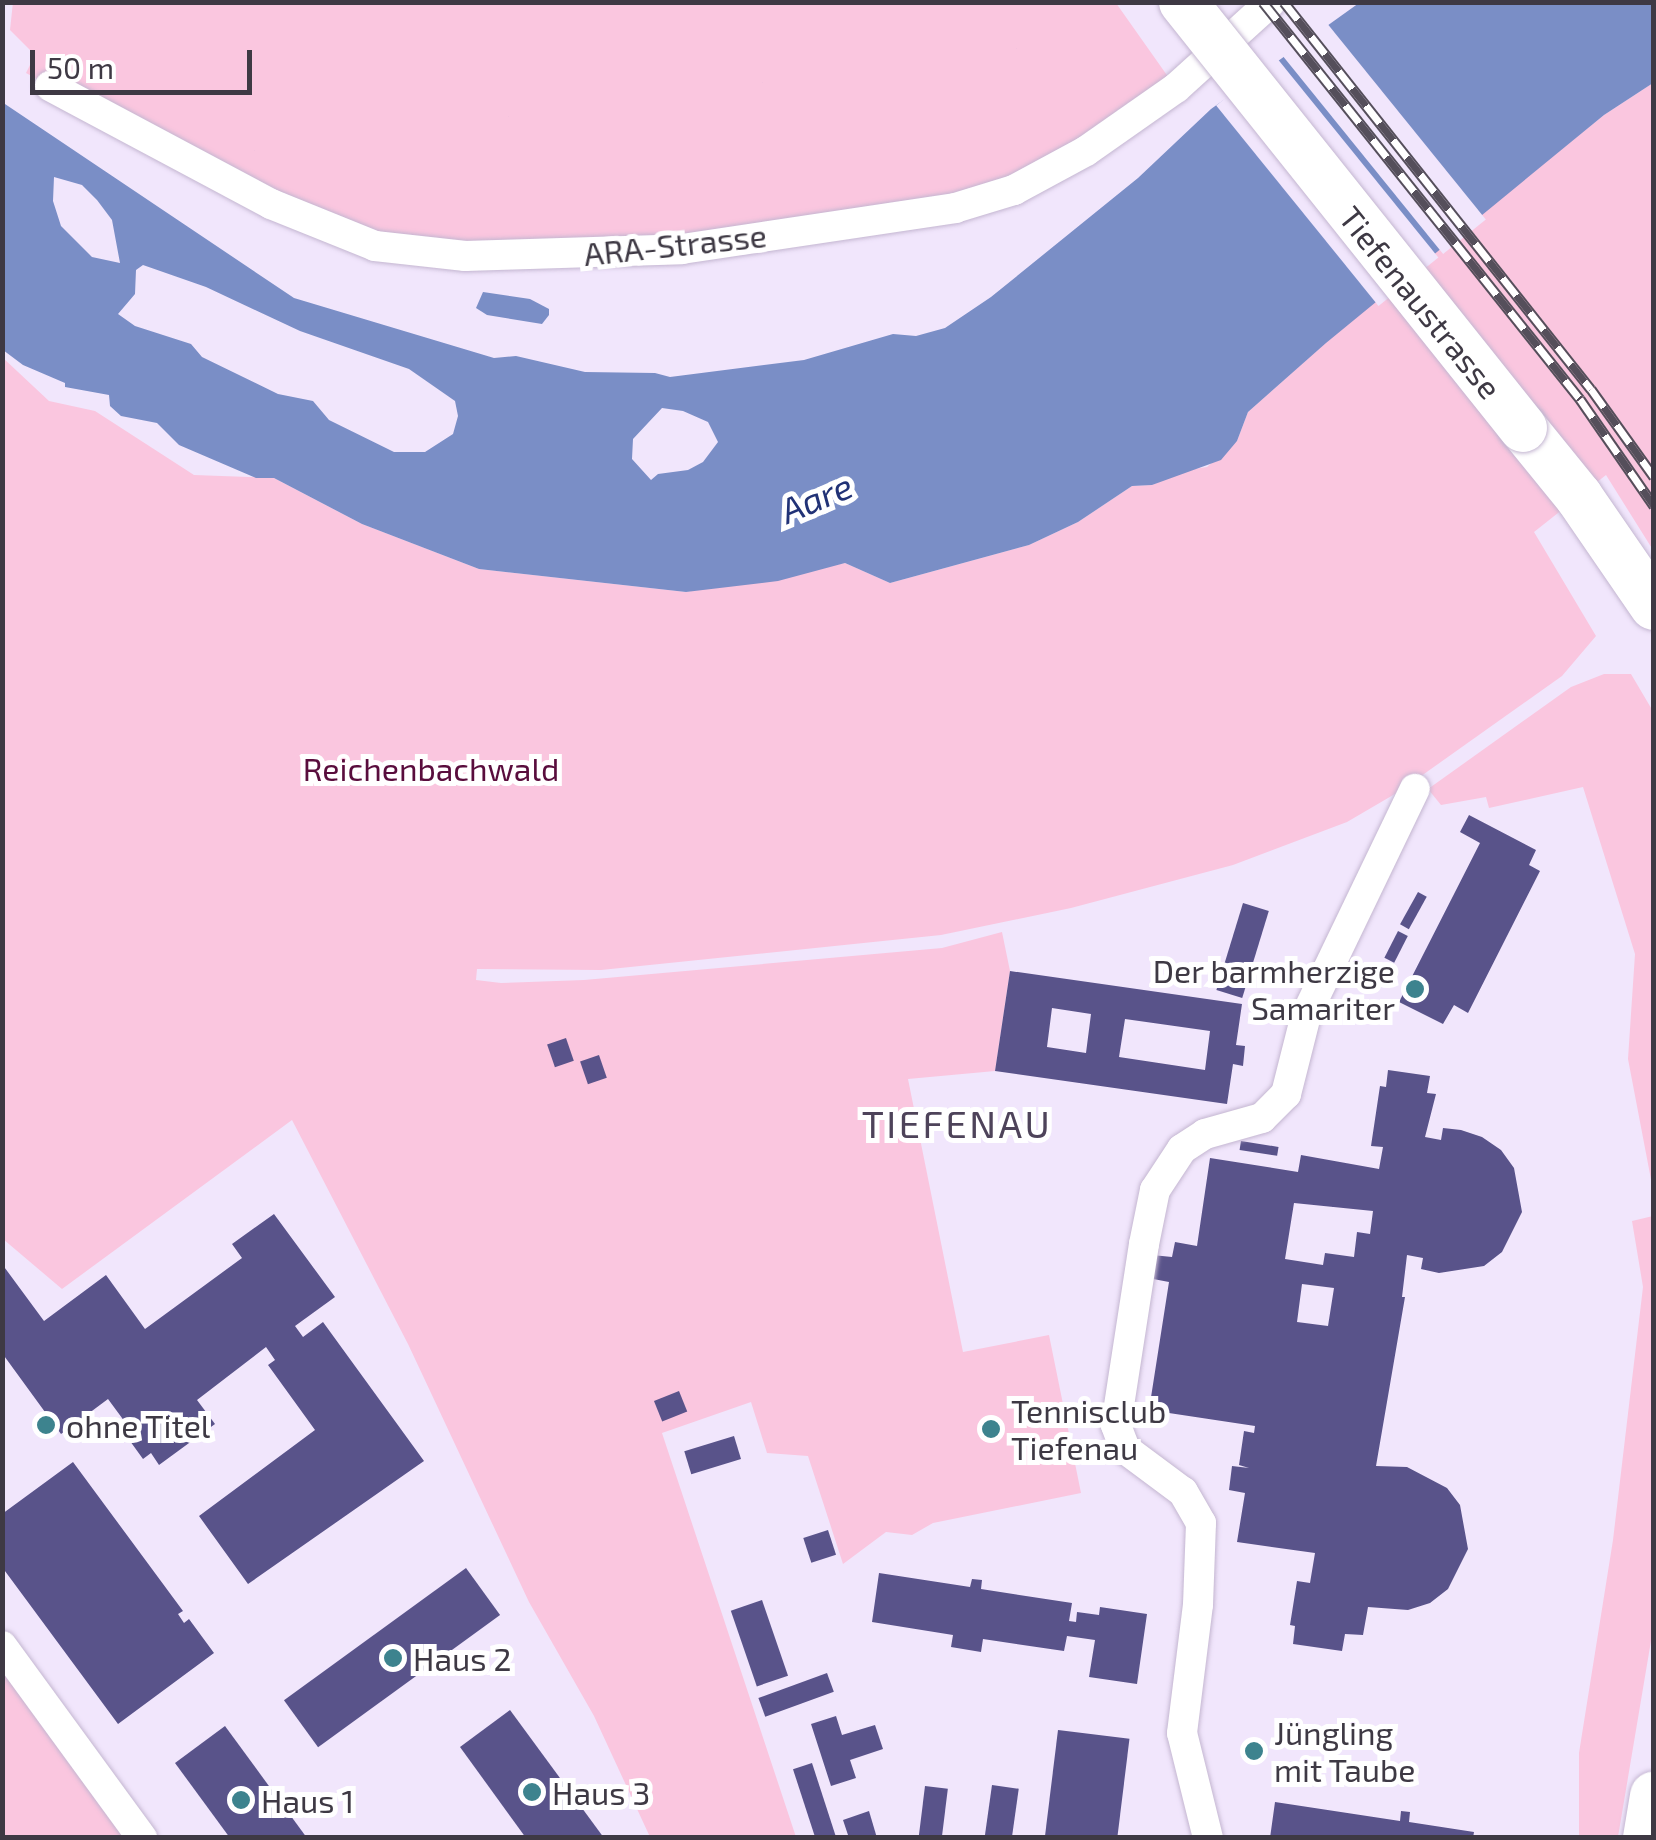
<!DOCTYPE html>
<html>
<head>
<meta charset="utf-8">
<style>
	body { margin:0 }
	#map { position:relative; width:1656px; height:1840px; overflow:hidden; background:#f1e6fc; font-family:"Exo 2",sans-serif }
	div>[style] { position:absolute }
	.green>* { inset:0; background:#fac6df }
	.water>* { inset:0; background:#7a8ec6 }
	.pier>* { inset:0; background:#f1e6fc; transform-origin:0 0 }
	.building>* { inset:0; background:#59538a; transform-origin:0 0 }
	.roads { filter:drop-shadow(0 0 2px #c4b6d1) drop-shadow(0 0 2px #c4b6d1) }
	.street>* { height:30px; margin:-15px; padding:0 15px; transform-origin:15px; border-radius:15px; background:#fff }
	.primary>* { height:48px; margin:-24px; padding:0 24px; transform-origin:24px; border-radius:24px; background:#fff }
	.rail>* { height:11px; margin-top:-5.5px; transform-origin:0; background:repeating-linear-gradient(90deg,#fff 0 22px,#554f5b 0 44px); box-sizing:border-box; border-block:2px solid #554f5b }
	.bridges { filter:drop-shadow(0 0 2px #c4b6d1) drop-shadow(0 0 2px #c4b6d1) }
	.primary-bridge>* { height:48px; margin:-24px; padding:0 24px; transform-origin:24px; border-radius:24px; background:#fff }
	.dots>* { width:28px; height:28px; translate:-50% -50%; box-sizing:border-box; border:5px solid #fff; border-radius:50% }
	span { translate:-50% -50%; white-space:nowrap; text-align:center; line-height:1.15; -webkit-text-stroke:10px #fff; paint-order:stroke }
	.street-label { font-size:32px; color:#3e3944 }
	.park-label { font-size:32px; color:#590d3d }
	.poi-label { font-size:32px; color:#3e3944 }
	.right { translate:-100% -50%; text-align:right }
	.left { translate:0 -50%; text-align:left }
	.water-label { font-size:35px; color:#213276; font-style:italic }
	.quarter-label { font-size:38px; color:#4e435a; letter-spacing:2.5px }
	.frame { position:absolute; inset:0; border:5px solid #3e3944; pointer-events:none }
	.scale { position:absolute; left:30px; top:50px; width:222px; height:45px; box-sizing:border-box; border:5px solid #3e3944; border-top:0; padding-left:12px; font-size:30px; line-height:35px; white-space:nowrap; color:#3e3944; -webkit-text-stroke:8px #fff; paint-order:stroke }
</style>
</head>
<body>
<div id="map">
	<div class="green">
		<i style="clip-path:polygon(13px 2px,1116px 3px,1176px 88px,955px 208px,465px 256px,271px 204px,26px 73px,35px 55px,10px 30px)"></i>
		<i style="clip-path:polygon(1653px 83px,1653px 550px,1606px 475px,1534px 532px,1596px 636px,1562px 676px,1400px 791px,1347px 822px,1233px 865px,1071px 908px,941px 935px,601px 970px,477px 969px,476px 980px,501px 983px,584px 980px,942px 948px,1002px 932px,1010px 971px,995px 1071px,908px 1079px,963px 1352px,1049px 1335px,1081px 1493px,933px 1523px,912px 1535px,886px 1532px,843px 1564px,808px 1456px,767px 1453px,751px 1402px,662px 1433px,796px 1837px,650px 1837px,594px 1716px,529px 1602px,408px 1344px,292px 1120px,62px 1289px,3px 1239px,2px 357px,49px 401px,95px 411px,194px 475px,274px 478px,362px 524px,479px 569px,686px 592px,845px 563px,890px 583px,1029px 545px,1078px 522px,1132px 486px,1152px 485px,1181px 471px,1207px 467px,1237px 441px,1248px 412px,1367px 306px,1604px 115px)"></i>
		<i style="clip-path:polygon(1604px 674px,1631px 674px,1654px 713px,1653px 1190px,1628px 1059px,1635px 954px,1583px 787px,1489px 808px,1486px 797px,1441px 805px,1428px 789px,1571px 687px)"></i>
		<i style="clip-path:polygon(1653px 1216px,1653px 1629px,1618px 1837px,1579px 1837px,1579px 1753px,1613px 1540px,1643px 1287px,1632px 1221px)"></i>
		<i style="clip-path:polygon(2px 1669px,125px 1837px,3px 1837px)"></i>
	</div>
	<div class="water">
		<i style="clip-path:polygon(evenodd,1359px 3px,1653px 3px,1653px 83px,1604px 115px,1326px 343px,1248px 412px,1237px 441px,1221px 460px,1152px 485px,1132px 486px,1078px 522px,1029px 545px,890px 583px,845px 563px,778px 581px,686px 592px,479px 569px,362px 524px,274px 478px,256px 478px,179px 445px,157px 423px,121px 416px,110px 406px,109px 395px,65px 387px,65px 383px,23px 365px,3px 350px,2px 102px,294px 298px,494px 358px,516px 356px,585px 372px,655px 373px,670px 377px,804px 360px,893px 334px,916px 336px,945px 328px,991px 297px,1138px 178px,1211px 109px,1359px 3px,54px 177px,82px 185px,97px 200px,112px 220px,120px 263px,92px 257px,61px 226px,53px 201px,54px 177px,1359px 3px,143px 265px,206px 287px,300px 331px,409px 369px,455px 401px,458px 416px,453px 434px,425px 452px,394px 452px,329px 420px,313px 401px,278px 394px,202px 357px,191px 344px,135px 326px,118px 314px,135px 294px,136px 270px,143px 265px,1359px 3px,662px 408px,683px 411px,708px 422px,718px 442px,703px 462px,688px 470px,658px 474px,651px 480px,632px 459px,633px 439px,662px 408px)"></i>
		<i style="clip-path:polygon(483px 292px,530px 299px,549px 309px,549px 315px,542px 324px,487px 315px,476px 308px)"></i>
	</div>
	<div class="pier">
		<i style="left:1326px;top:22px;width:254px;height:55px;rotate:51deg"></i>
		<i style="left:1276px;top:57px;width:258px;height:77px;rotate:51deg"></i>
	</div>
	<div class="building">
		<i style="clip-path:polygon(1469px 815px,1536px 850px,1529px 865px,1540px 871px,1468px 1013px,1454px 1005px,1443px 1024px,1399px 1002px,1480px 843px,1460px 832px)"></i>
		<i style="left:1418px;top:892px;width:10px;height:37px;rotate:29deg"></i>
		<i style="left:1243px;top:903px;width:27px;height:91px;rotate:17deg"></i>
		<i style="left:1398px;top:931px;width:11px;height:30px;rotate:27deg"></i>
		<i style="clip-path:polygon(evenodd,1010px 971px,1242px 1004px,1236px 1045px,1245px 1046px,1243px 1066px,1233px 1064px,1227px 1104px,995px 1071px,1010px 971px,1052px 1008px,1091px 1014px,1086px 1053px,1047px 1047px,1052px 1008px,1010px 971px,1125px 1019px,1210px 1031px,1205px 1070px,1119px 1057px,1125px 1019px)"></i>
		<i style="left:566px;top:1038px;width:24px;height:20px;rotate:71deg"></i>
		<i style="left:599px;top:1055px;width:24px;height:20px;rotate:71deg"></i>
		<i style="clip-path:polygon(evenodd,1388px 1070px,1430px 1076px,1427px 1093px,1436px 1094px,1425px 1137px,1441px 1140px,1443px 1128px,1461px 1130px,1482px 1137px,1501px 1150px,1514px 1168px,1522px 1212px,1502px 1252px,1484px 1266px,1439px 1273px,1421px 1269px,1423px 1258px,1407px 1255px,1402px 1297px,1405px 1297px,1376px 1466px,1407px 1467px,1447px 1488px,1460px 1505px,1468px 1549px,1448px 1589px,1430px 1603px,1408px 1610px,1368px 1607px,1363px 1635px,1345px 1634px,1342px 1651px,1293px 1644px,1295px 1626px,1290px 1625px,1297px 1581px,1310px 1583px,1315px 1553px,1237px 1542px,1245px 1493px,1229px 1490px,1232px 1466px,1249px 1468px,1239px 1465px,1244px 1431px,1254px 1433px,1255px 1426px,1149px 1410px,1169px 1282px,1148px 1278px,1152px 1255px,1172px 1257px,1175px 1242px,1197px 1246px,1210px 1158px,1298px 1172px,1301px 1155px,1379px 1169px,1383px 1147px,1371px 1146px,1380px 1086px,1386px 1087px,1388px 1070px,1294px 1203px,1373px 1211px,1370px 1234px,1357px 1232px,1354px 1257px,1325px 1253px,1323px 1265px,1285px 1259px,1294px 1203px,1388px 1070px,1302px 1284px,1334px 1288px,1328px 1326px,1297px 1322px,1302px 1284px)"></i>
		<i style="left:1241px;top:1141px;width:38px;height:9px;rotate:9deg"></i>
		<i style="clip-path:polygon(274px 1214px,335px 1297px,295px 1326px,303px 1337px,323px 1322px,424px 1461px,248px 1584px,199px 1516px,315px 1430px,268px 1365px,275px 1360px,266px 1347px,197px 1400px,215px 1424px,159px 1465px,151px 1453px,143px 1459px,130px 1441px,136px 1437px,108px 1399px,61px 1434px,2px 1353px,2px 1264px,44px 1321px,106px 1275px,145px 1329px,242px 1258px,232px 1244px)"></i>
		<i style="left:679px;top:1391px;width:22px;height:27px;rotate:68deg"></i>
		<i style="left:734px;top:1436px;width:24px;height:52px;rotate:73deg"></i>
		<i style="clip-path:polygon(73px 1462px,183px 1611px,178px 1614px,184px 1623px,189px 1619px,214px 1653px,118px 1724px,2px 1567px,2px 1514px)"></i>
		<i style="left:828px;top:1530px;width:26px;height:26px;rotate:72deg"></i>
		<i style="left:466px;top:1568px;width:58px;height:225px;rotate:54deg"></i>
		<i style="clip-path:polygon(879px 1573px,970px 1587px,972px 1579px,982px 1580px,981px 1589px,1072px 1603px,1069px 1621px,1076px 1622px,1077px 1612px,1099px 1615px,1100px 1607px,1147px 1614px,1137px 1684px,1089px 1677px,1095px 1640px,1067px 1636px,1064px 1651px,983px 1639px,981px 1652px,951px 1647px,953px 1635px,872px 1622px)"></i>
		<i style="left:762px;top:1600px;width:80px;height:33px;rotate:71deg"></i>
		<i style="left:827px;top:1673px;width:20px;height:73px;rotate:70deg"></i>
		<i style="clip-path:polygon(510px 1710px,604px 1838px,526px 1838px,460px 1747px)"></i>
		<i style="clip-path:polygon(836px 1716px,842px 1735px,875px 1725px,883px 1749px,850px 1760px,856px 1778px,831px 1786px,811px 1724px)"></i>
		<i style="clip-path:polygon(225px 1726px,307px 1838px,230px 1838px,175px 1763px)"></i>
		<i style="left:1058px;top:1730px;width:72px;height:109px;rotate:7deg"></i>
		<i style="left:812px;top:1763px;width:79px;height:20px;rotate:72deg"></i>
		<i style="left:992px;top:1785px;width:27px;height:53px;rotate:8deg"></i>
		<i style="left:925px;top:1786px;width:23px;height:52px;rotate:7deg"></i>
		<i style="clip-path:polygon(1275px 1802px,1400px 1821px,1401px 1811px,1410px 1812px,1409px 1822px,1474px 1832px,1473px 1838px,1270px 1838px)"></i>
		<i style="clip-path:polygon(869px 1811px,877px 1838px,849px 1838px,843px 1820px)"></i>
	</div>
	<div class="roads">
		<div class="street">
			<i style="left:50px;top:86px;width:251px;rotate:28.1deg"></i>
			<i style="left:271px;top:204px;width:112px;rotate:22deg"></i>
			<i style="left:375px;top:246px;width:91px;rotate:6.3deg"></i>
			<i style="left:465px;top:256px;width:217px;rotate:-1.8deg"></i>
			<i style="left:682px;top:249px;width:276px;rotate:-8.5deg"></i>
			<i style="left:955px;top:208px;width:62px;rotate:-17deg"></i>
			<i style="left:1014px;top:190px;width:82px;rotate:-28.4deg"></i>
			<i style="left:1086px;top:151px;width:110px;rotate:-35deg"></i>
			<i style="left:1176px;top:88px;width:128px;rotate:-42.2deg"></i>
			<i style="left:2px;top:1646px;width:238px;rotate:53.9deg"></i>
			<i style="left:1208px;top:1838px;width:108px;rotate:-103.9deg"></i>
			<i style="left:1182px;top:1733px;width:129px;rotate:-82.9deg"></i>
			<i style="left:1198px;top:1605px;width:82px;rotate:-87.9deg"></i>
			<i style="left:1201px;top:1523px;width:36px;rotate:-120deg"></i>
			<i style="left:1183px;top:1492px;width:72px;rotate:-143.4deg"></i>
			<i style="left:1125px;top:1449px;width:26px;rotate:-111deg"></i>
			<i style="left:1116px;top:1425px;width:183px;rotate:-81.2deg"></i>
			<i style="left:1144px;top:1244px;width:55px;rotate:-78.5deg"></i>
			<i style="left:1155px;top:1190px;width:49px;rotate:-56.6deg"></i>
			<i style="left:1182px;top:1149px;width:27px;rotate:-33deg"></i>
			<i style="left:1205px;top:1134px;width:59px;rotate:-15.7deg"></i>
			<i style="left:1262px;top:1118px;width:34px;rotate:-45deg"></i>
			<i style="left:1286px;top:1094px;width:81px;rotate:-75.8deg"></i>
			<i style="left:1306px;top:1015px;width:251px;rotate:-64.3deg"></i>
		</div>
		<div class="primary">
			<i style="left:1523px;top:428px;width:89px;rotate:50.9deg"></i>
			<i style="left:1579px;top:497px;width:132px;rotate:55.5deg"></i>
			<i style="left:1647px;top:1838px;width:43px;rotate:-80.5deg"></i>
		</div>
	</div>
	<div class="rail">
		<i style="left:1263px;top:2px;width:508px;rotate:51.39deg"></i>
		<i style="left:1580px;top:399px;width:130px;rotate:55.3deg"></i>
		<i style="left:1284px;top:2px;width:494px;rotate:51.6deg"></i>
		<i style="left:1591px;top:389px;width:108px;rotate:54.4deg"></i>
	</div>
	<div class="bridges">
		<div class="primary-bridge">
			<i style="left:1183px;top:2px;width:545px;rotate:51.41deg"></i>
		</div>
	</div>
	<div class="dots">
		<i style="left:1415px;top:989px;background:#3d838e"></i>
		<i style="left:46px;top:1425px;background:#3d838e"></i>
		<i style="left:991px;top:1429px;background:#3d838e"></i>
		<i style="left:393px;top:1658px;background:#3d838e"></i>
		<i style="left:1254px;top:1751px;background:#3d838e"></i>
		<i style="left:532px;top:1792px;background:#3d838e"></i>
		<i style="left:241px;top:1800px;background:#3d838e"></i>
	</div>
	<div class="street-label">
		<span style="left:675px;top:244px;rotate:-6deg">ARA-Strasse</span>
		<span style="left:1421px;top:302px;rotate:51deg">Tiefenaustrasse</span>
	</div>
	<div class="park-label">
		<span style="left:431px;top:768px">Reichenbachwald</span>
	</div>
	<div class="poi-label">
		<span class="right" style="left:1395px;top:989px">Der barmherzige<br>Samariter</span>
		<span class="left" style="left:1011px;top:1429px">Tennisclub<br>Tiefenau</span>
		<span class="left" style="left:66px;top:1425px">ohne Titel</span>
		<span class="left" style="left:413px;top:1658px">Haus 2</span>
		<span class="left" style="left:1274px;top:1751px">Jüngling<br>mit Taube</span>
		<span class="left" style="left:552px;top:1792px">Haus 3</span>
		<span class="left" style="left:261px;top:1800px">Haus 1</span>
	</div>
	<div class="water-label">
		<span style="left:816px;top:497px;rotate:-23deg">Aare</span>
	</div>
	<div class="quarter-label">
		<span style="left:957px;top:1124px">TIEFENAU</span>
	</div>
	<div class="frame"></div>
	<div class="scale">50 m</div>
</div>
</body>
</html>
